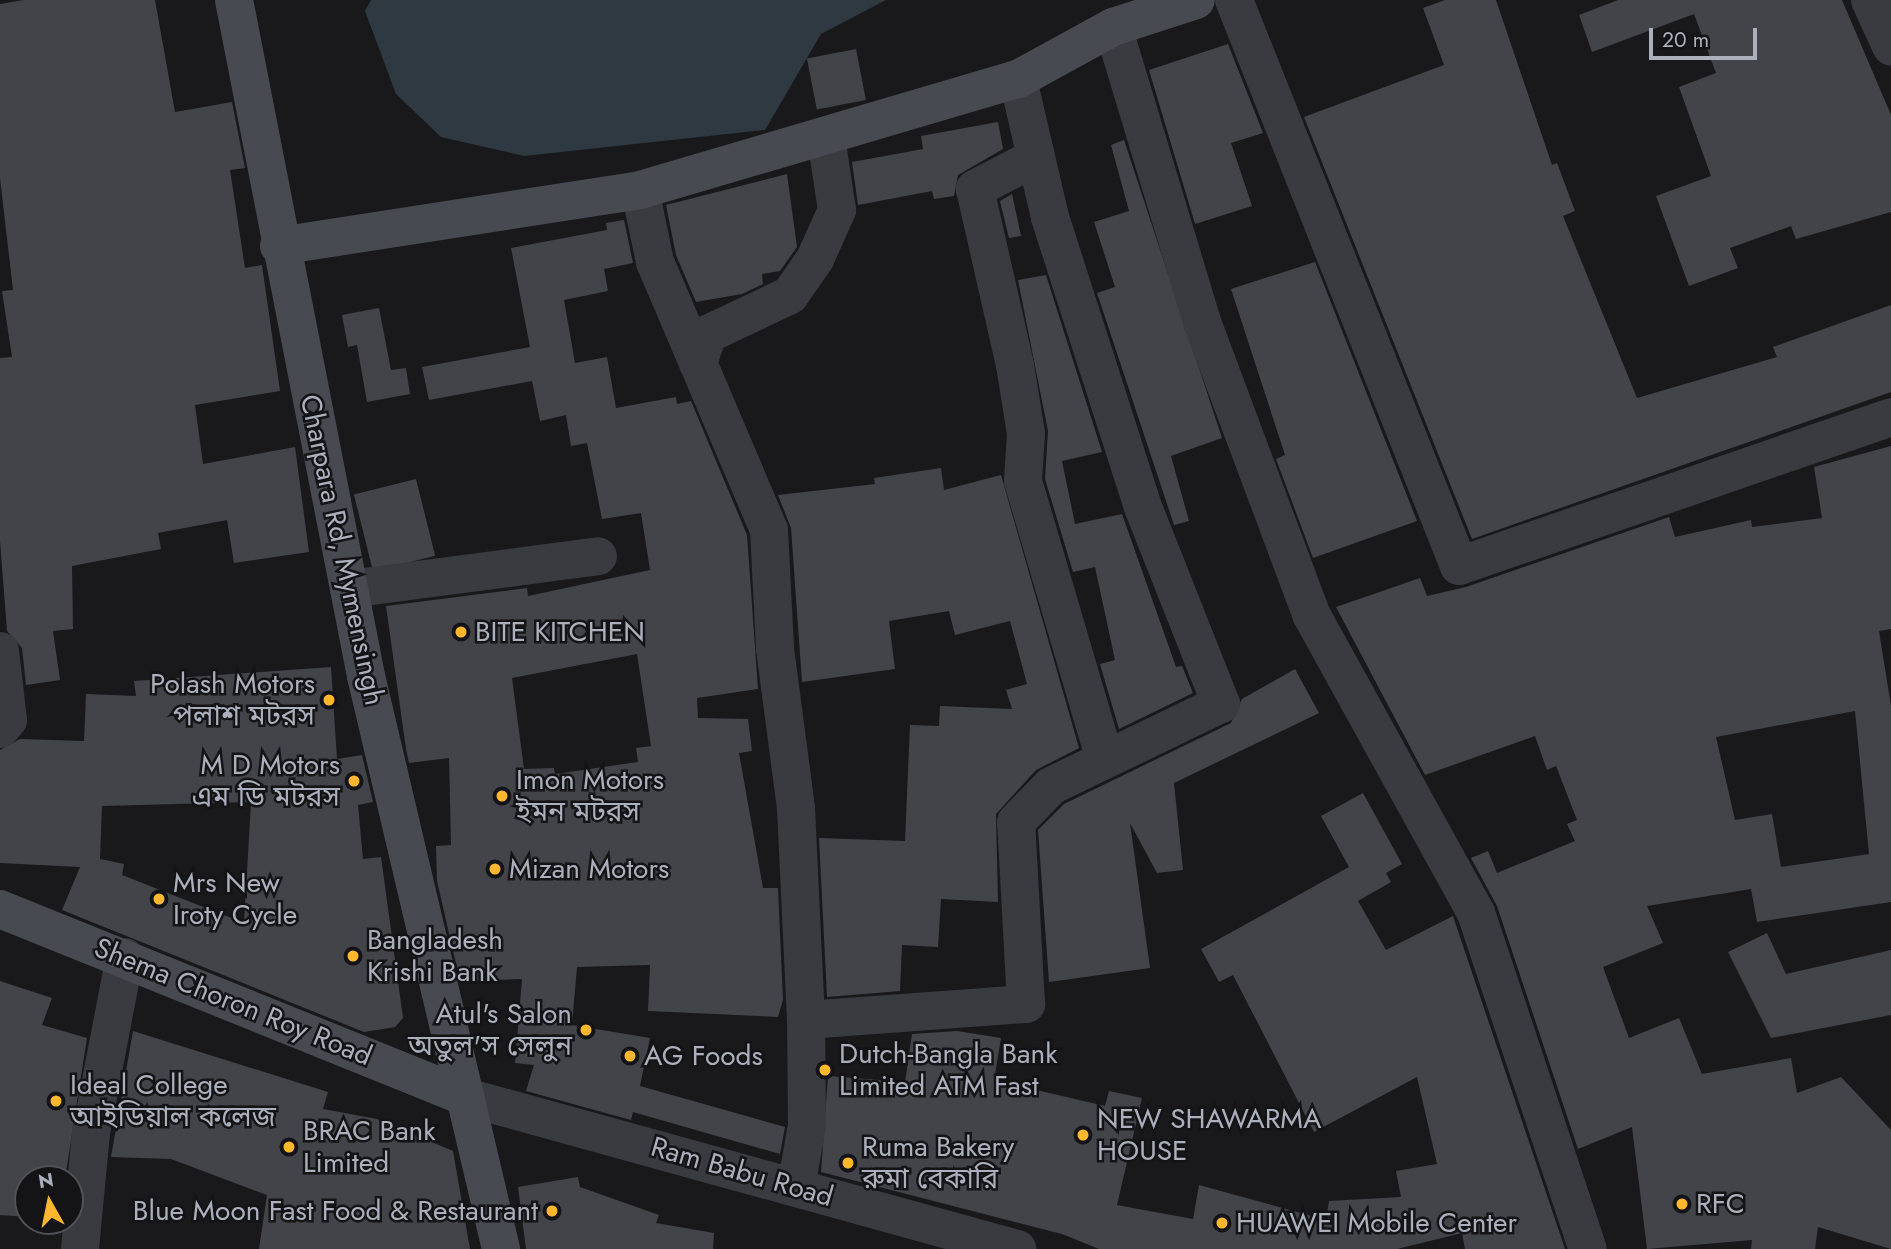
<!DOCTYPE html>
<html>
<head>
<meta charset="utf-8">
<style>
	body { margin:0 }
	#map { position:relative; width:1891px; height:1249px; overflow:hidden; background:#19191c; font-family:Jost,"Noto Sans Bengali",sans-serif }
	div>[style] { position:absolute }
	.water>* { inset:0; background:#2e3941 }
	.building>* { inset:0; background:#434449; transform-origin:0 0 }
	.street>* { height:38px; margin:-19px; padding:0 19px; transform-origin:19px; border-radius:19px; background:#3a3b41 }
	.secondary>* { height:38px; margin:-19px; padding:0 19px; transform-origin:19px; border-radius:19px; background:#484a51 }
	.dots>* { width:19px; height:19px; translate:-50% -50%; box-sizing:border-box; border:4px solid #141417; border-radius:50% }
	span { translate:-50% -50%; white-space:nowrap; text-align:center; line-height:1.15; -webkit-text-stroke:5px #141417; paint-order:stroke }
	.street-label { font-size:28px; color:#abb0bc }
	.poi-label { font-size:28px; color:#abb0bc }
	.left { translate:0 -50%; text-align:left }
	.right { translate:-100% -50%; text-align:right }
	.north { position:absolute; left:14px; top:1165px; width:70px; height:70px; box-sizing:border-box; background:#141417; border:2px solid #505259; border-radius:50%; rotate:351deg; font-size:19px; font-weight:700; line-height:28px; text-align:center; color:#abb0bc }
	.north::after { content:''; display:block; margin:auto; width:24px; height:32px; background:#ffb82e; clip-path:polygon(50% 0,100% 100%,50% 72%,0 100%) }
	.scale { position:absolute; left:1649px; top:28px; width:108px; height:32px; box-sizing:border-box; border:4px solid #abb0bc; border-top:0; padding-left:9px; font-size:21px; line-height:24px; white-space:nowrap; color:#abb0bc; -webkit-text-stroke:5px #141417; paint-order:stroke }
</style>
</head>
<body>
<div id="map">
	<div class="water">
		<i style="clip-path:polygon(371px 0,886px 0,821px 34px,765px 130px,524px 156px,441px 137px,396px 94px,365px 11px)"></i>
	</div>
	<div class="building">
		<i style="clip-path:polygon(24px 0,155px 0,175px 112px,232px 102px,245px 168px,230px 170px,245px 268px,262px 265px,280px 391px,195px 405px,203px 464px,295px 447px,309px 552px,234px 563px,227px 520px,158px 533px,161px 549px,72px 566px,73px 629px,53px 631px,60px 680px,26px 685px,22px 648px,7px 631px,0 541px,0 358px,12px 357px,2px 291px,13px 290px,0 178px,0 4px)"></i>
		<i style="clip-path:polygon(1445px 0,1496px 0,1552px 165px,1557px 163px,1575px 211px,1563px 216px,1637px 398px,1777px 357px,1773px 347px,1891px 305px,1891px 392px,1472px 539px,1304px 117px,1444px 65px,1423px 8px)"></i>
		<i style="clip-path:polygon(1618px 0,1842px 0,1891px 115px,1891px 212px,1796px 239px,1791px 226px,1730px 248px,1738px 268px,1689px 286px,1656px 196px,1711px 176px,1679px 87px,1716px 73px,1694px 14px,1592px 52px,1579px 15px)"></i>
		<i style="clip-path:polygon(1228px 44px,1263px 133px,1231px 143px,1252px 206px,1195px 224px,1149px 70px)"></i>
		<i style="left:856px;top:49px;width:52px;height:50px;rotate:79deg"></i>
		<i style="clip-path:polygon(998px 122px,1003px 149px,958px 175px,954px 196px,934px 199px,932px 191px,858px 205px,852px 162px,923px 149px,921px 136px)"></i>
		<i style="clip-path:polygon(1124px 140px,1222px 438px,1171px 456px,1189px 521px,1174px 525px,1097px 293px,1115px 287px,1094px 222px,1129px 211px,1111px 145px)"></i>
		<i style="clip-path:polygon(787px 174px,797px 247px,780px 271px,762px 274px,763px 284px,742px 294px,696px 302px,676px 255px,666px 205px)"></i>
		<i style="clip-path:polygon(1012px 194px,1021px 236px,1009px 238px,1000px 201px)"></i>
		<i style="clip-path:polygon(evenodd,624px 220px,633px 263px,604px 269px,608px 291px,564px 300px,575px 363px,607px 357px,616px 408px,676px 397px,677px 404px,691px 401px,747px 535px,758px 689px,697px 698px,698px 718px,748px 719px,752px 751px,739px 753px,763px 888px,778px 888px,783px 1000px,778px 1017px,648px 1011px,650px 965px,577px 967px,572px 1025px,650px 1038px,640px 1086px,785px 1127px,780px 1154px,633px 1112px,631px 1120px,526px 1091px,534px 1065px,515px 1063px,522px 979px,460px 981px,437px 881px,436px 846px,451px 845px,449px 758px,409px 763px,406px 749px,386px 606px,527px 588px,528px 596px,650px 570px,641px 513px,602px 519px,587px 443px,571px 446px,566px 415px,540px 421px,532px 381px,429px 400px,422px 367px,530px 347px,511px 248px,607px 230px,606px 223px,624px 220px,637px 654px,651px 746px,636px 748px,638px 762px,555px 774px,554px 768px,524px 769px,512px 678px,637px 654px)"></i>
		<i style="clip-path:polygon(1315px 262px,1417px 521px,1313px 558px,1276px 459px,1285px 455px,1231px 289px)"></i>
		<i style="clip-path:polygon(1046px 275px,1102px 452px,1062px 461px,1075px 524px,1122px 514px,1176px 667px,1182px 666px,1193px 693px,1119px 729px,1100px 664px,1115px 660px,1095px 567px,1073px 572px,1045px 479px,1048px 431px,1018px 280px)"></i>
		<i style="clip-path:polygon(379px 308px,391px 370px,406px 368px,410px 394px,367px 402px,357px 345px,348px 347px,342px 315px)"></i>
		<i style="clip-path:polygon(evenodd,1891px 446px,1891px 629px,1879px 631px,1891px 706px,1891px 902px,1757px 922px,1751px 889px,1647px 906px,1663px 943px,1603px 967px,1629px 1038px,1679px 1018px,1702px 1074px,1791px 1058px,1797px 1093px,1841px 1077px,1891px 1130px,1891px 1249px,1818px 1227px,1815px 1249px,1751px 1249px,1752px 1240px,1647px 1249px,1632px 1127px,1578px 1149px,1497px 906px,1471px 858px,1488px 851px,1497px 873px,1575px 841px,1567px 824px,1577px 820px,1556px 766px,1547px 770px,1535px 736px,1425px 775px,1336px 607px,1420px 578px,1427px 596px,1466px 587px,1669px 517px,1675px 537px,1751px 520px,1752px 527px,1822px 518px,1814px 467px,1891px 446px,1855px 711px,1869px 854px,1781px 867px,1772px 814px,1735px 820px,1716px 737px,1855px 711px)"></i>
		<i style="clip-path:polygon(941px 468px,944px 490px,1001px 475px,1079px 748px,1036px 770px,996px 814px,998px 902px,941px 899px,938px 947px,902px 945px,900px 991px,827px 997px,819px 838px,905px 841px,910px 725px,939px 726px,940px 706px,1012px 709px,1006px 690px,1027px 684px,1010px 621px,955px 635px,949px 611px,889px 621px,895px 669px,802px 682px,791px 528px,778px 495px,875px 484px,874px 478px)"></i>
		<i style="left:416px;top:479px;width:79px;height:64px;rotate:76deg"></i>
		<i style="clip-path:polygon(evenodd,331px 667px,337px 759px,362px 755px,373px 802px,358px 805px,363px 859px,381px 857px,403px 1018px,395px 1027px,364px 1032px,62px 910px,80px 867px,0 863px,0 750px,20px 739px,84px 741px,86px 694px,136px 696px,134px 681px,331px 667px,251px 802px,244px 923px,122px 875px,124px 864px,100px 859px,102px 806px,251px 802px)"></i>
		<i style="clip-path:polygon(1295px 669px,1319px 713px,1174px 783px,1183px 870px,1157px 873px,1130px 823px,1150px 968px,1049px 982px,1038px 830px,1064px 804px,1231px 723px,1242px 699px)"></i>
		<i style="clip-path:polygon(1363px 793px,1402px 864px,1386px 873px,1391px 882px,1358px 901px,1386px 950px,1453px 916px,1565px 1249px,1465px 1249px,1462px 1233px,1397px 1249px,1099px 1249px,1062px 1234px,821px 1172px,828px 1076px,905px 1082px,912px 1034px,957px 1031px,1001px 1038px,994px 1080px,1105px 1106px,1109px 1091px,1142px 1098px,1117px 1205px,1193px 1219px,1199px 1185px,1326px 1220px,1329px 1201px,1401px 1197px,1396px 1171px,1437px 1164px,1417px 1077px,1314px 1132px,1233px 975px,1219px 982px,1201px 949px,1349px 867px,1321px 816px)"></i>
		<i style="clip-path:polygon(1767px 933px,1786px 974px,1891px 950px,1891px 1015px,1771px 1038px,1728px 952px)"></i>
		<i style="clip-path:polygon(0 981px,52px 998px,42px 1025px,87px 1038px,65px 1179px,28px 1179px,28px 1217px,0 1215px)"></i>
		<i style="clip-path:polygon(133px 1031px,328px 1092px,323px 1109px,377px 1119px,453px 1151px,470px 1249px,259px 1249px,267px 1195px,171px 1159px,111px 1157px)"></i>
		<i style="clip-path:polygon(578px 1177px,580px 1187px,659px 1215px,656px 1223px,714px 1233px,713px 1249px,526px 1249px,518px 1187px)"></i>
	</div>
	<div class="street">
		<i style="left:1234px;top:0;width:609px;rotate:68.32deg"></i>
		<i style="left:1459px;top:566px;width:457px;rotate:-19deg"></i>
		<i style="left:1870px;top:0;width:51px;rotate:65.5deg"></i>
		<i style="left:1113px;top:27px;width:308px;rotate:73.2deg"></i>
		<i style="left:1202px;top:322px;width:312px;rotate:69.5deg"></i>
		<i style="left:1311px;top:614px;width:342px;rotate:61.1deg"></i>
		<i style="left:1476px;top:913px;width:354px;rotate:71.6deg"></i>
		<i style="left:1034px;top:158px;width:67px;rotate:152.3deg"></i>
		<i style="left:975px;top:189px;width:180px;rotate:77.2deg"></i>
		<i style="left:1015px;top:365px;width:70px;rotate:80.9deg"></i>
		<i style="left:1026px;top:434px;width:47px;rotate:93.7deg"></i>
		<i style="left:1023px;top:481px;width:290px;rotate:73.6deg"></i>
		<i style="left:640px;top:190px;width:74px;rotate:78.2deg"></i>
		<i style="left:655px;top:262px;width:110px;rotate:66.9deg"></i>
		<i style="left:349px;top:589px;width:251px;rotate:-7.5deg"></i>
		<i style="left:0;top:651px;width:69px;rotate:83.4deg"></i>
		<i style="left:8px;top:720px;width:12px;rotate:132deg"></i>
		<i style="left:806px;top:1020px;width:212px;rotate:-92.7deg"></i>
		<i style="left:796px;top:808px;width:161px;rotate:-97.5deg"></i>
		<i style="left:775px;top:648px;width:118px;rotate:-92.9deg"></i>
		<i style="left:769px;top:530px;width:181px;rotate:-113deg"></i>
		<i style="left:698px;top:363px;width:31px;rotate:-71deg"></i>
		<i style="left:708px;top:334px;width:91px;rotate:-25.4deg"></i>
		<i style="left:790px;top:295px;width:44px;rotate:-55.2deg"></i>
		<i style="left:815px;top:259px;width:54px;rotate:-65.8deg"></i>
		<i style="left:837px;top:210px;width:74px;rotate:-98.6deg"></i>
		<i style="left:466px;top:1097px;width:572px;rotate:15.42deg"></i>
		<i style="left:796px;top:1187px;width:62px;rotate:-79.8deg"></i>
		<i style="left:807px;top:1126px;width:106px;rotate:-90.5deg"></i>
		<i style="left:806px;top:1020px;width:221px;rotate:-4.2deg"></i>
		<i style="left:1026px;top:1004px;width:182px;rotate:-93.1deg"></i>
		<i style="left:1016px;top:822px;width:50px;rotate:-45.8deg"></i>
		<i style="left:1051px;top:786px;width:189px;rotate:-25.8deg"></i>
		<i style="left:1221px;top:704px;width:212px;rotate:-111.6deg"></i>
		<i style="left:1143px;top:507px;width:305px;rotate:-107.8deg"></i>
		<i style="left:1050px;top:217px;width:142px;rotate:-103.1deg"></i>
		<i style="left:80px;top:1249px;width:117px;rotate:-84.6deg"></i>
		<i style="left:91px;top:1133px;width:179px;rotate:-79.1deg"></i>
	</div>
	<div class="secondary">
		<i style="left:234px;top:0;width:689px;rotate:78.95deg"></i>
		<i style="left:366px;top:676px;width:589px;rotate:76.74deg"></i>
		<i style="left:279px;top:246px;width:365px;rotate:-8.8deg"></i>
		<i style="left:640px;top:190px;width:394px;rotate:-16.4deg"></i>
		<i style="left:1018px;top:79px;width:108px;rotate:-28.7deg"></i>
		<i style="left:1113px;top:27px;width:87px;rotate:-18deg"></i>
		<i style="left:0;top:909px;width:502px;rotate:21.97deg"></i>
	</div>
	<div class="dots">
		<i style="left:461px;top:632px;background:#ffb82e"></i>
		<i style="left:329px;top:700px;background:#ffb82e"></i>
		<i style="left:354px;top:781px;background:#ffb82e"></i>
		<i style="left:502px;top:796px;background:#ffb82e"></i>
		<i style="left:495px;top:869px;background:#ffb82e"></i>
		<i style="left:159px;top:899px;background:#ffb82e"></i>
		<i style="left:353px;top:956px;background:#ffb82e"></i>
		<i style="left:586px;top:1030px;background:#ffb82e"></i>
		<i style="left:630px;top:1056px;background:#ffb82e"></i>
		<i style="left:825px;top:1070px;background:#ffb82e"></i>
		<i style="left:56px;top:1101px;background:#ffb82e"></i>
		<i style="left:1083px;top:1135px;background:#ffb82e"></i>
		<i style="left:289px;top:1147px;background:#ffb82e"></i>
		<i style="left:848px;top:1163px;background:#ffb82e"></i>
		<i style="left:1682px;top:1204px;background:#ffb82e"></i>
		<i style="left:552px;top:1211px;background:#ffb82e"></i>
		<i style="left:1222px;top:1223px;background:#ffb82e"></i>
	</div>
	<div class="street-label">
		<span style="left:342px;top:550px;rotate:78deg">Charpara Rd, Mymensingh</span>
		<span style="left:233px;top:1002px;rotate:22deg">Shema Choron Roy Road</span>
		<span style="left:742px;top:1172px;rotate:16deg">Ram Babu Road</span>
	</div>
	<div class="poi-label">
		<span class="left" style="left:475px;top:632px">BITE KITCHEN</span>
		<span class="right" style="left:315px;top:700px">Polash Motors<br>পলাশ মটরস</span>
		<span class="right" style="left:340px;top:781px">M D Motors<br>এম ডি মটরস</span>
		<span class="left" style="left:516px;top:796px">Imon Motors<br>ইমন মটরস</span>
		<span class="left" style="left:509px;top:869px">Mizan Motors</span>
		<span class="left" style="left:173px;top:899px">Mrs New<br>Iroty Cycle</span>
		<span class="left" style="left:367px;top:956px">Bangladesh<br>Krishi Bank</span>
		<span class="right" style="left:572px;top:1030px">Atul's Salon<br>অতুল'স সেলুন</span>
		<span class="left" style="left:839px;top:1070px">Dutch-Bangla Bank<br>Limited ATM Fast</span>
		<span class="left" style="left:644px;top:1056px">AG Foods</span>
		<span class="left" style="left:70px;top:1101px">Ideal College<br>আইডিয়াল কলেজ</span>
		<span class="left" style="left:1097px;top:1135px">NEW SHAWARMA<br>HOUSE</span>
		<span class="left" style="left:303px;top:1147px">BRAC Bank<br>Limited</span>
		<span class="left" style="left:862px;top:1163px">Ruma Bakery<br>রুমা বেকারি</span>
		<span class="left" style="left:1696px;top:1204px">RFC</span>
		<span class="right" style="left:538px;top:1211px">Blue Moon Fast Food &amp; Restaurant</span>
		<span class="left" style="left:1236px;top:1223px">HUAWEI Mobile Center</span>
	</div>
	<div class="north">N</div>
	<div class="scale">20 m</div>
</div>
</body>
</html>
